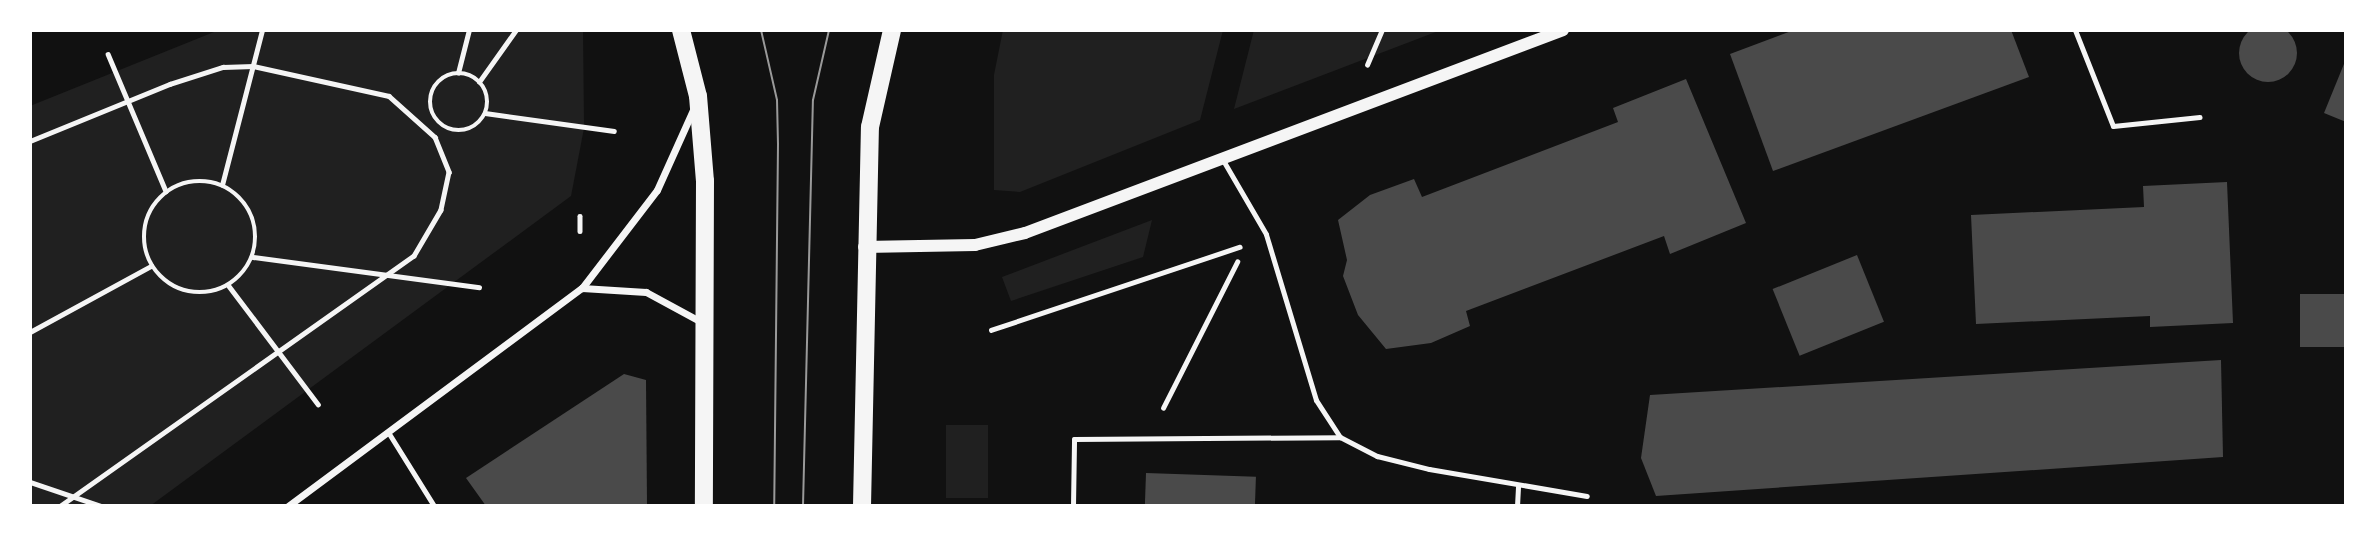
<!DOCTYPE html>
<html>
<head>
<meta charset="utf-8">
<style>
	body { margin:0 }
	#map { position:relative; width:2376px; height:536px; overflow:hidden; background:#111; font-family:Helvetica,sans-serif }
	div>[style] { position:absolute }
	.green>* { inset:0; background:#202020; transform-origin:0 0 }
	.building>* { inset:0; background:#4a4a4a; transform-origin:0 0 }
	.round { border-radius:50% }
	.path>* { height:4.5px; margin:-2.25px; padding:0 2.25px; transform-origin:2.25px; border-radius:2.25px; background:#f5f5f5 }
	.path>.ring { margin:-2.25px; padding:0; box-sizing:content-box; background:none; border:4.5px solid #f5f5f5; border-radius:50% }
	.service>* { height:5px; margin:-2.5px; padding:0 2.5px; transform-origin:2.5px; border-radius:2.5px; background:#f5f5f5 }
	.minor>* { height:7px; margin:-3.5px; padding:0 3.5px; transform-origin:3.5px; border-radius:3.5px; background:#f5f5f5 }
	.tertiary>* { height:12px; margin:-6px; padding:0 6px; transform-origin:6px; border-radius:6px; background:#f5f5f5 }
	.primary>* { height:18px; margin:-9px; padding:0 9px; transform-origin:9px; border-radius:9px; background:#f5f5f5 }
	.tram>* { height:2px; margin:-1px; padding:0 1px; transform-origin:1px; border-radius:1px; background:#9a9a9a }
	span { translate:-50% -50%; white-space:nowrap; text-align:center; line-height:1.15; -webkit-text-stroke:6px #fff; paint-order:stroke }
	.frame { position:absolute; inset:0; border:32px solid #fff; pointer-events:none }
</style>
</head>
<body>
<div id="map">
	<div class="green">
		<i style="clip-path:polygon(219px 30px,583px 30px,584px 128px,571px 196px,150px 506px,30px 506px,30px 106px)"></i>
		<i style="clip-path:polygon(1003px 30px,1223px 30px,1200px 120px,1020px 192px,994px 190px,994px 75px)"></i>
		<i style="clip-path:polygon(1254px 30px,1441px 30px,1234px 109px)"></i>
		<i style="clip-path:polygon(1152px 220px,1143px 257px,1011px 301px,1002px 277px)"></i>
		<i style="left:946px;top:425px;width:42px;height:73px"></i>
	</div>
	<div class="building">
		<i class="round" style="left:2239px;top:24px;width:58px;height:58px"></i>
		<i style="clip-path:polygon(1794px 30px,2011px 30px,2029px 77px,1773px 171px,1730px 54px)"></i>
		<i style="clip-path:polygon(2346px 59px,2346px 122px,2324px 113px)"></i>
		<i style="clip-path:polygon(1686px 79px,1746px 223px,1670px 254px,1664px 236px,1466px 311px,1470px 326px,1431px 343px,1386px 349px,1358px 315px,1343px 276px,1347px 260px,1338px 220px,1370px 195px,1414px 179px,1422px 197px,1618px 122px,1613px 108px)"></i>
		<i style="clip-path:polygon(2227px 182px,2233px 323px,2150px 327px,2150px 316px,1976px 324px,1971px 215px,2144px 207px,2143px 186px)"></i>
		<i style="left:1857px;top:255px;width:72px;height:91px;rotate:68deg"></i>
		<i style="left:2346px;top:294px;width:53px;height:46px;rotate:90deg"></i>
		<i style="clip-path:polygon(2221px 360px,2223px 457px,1656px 496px,1641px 458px,1650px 395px)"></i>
		<i style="clip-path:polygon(624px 374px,646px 380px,647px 506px,486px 506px,466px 478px)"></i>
		<i style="left:1146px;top:473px;width:110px;height:33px;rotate:2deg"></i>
	</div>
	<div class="path">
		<i style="left:108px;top:54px;width:149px;rotate:67.1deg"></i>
		<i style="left:1367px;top:65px;width:38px;rotate:-67deg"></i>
		<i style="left:458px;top:73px;width:44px;rotate:-75.7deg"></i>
		<i class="ring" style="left:430px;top:73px;width:53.5px;height:53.5px"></i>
		<i style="left:479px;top:82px;width:64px;rotate:-54.6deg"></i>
		<i style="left:485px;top:113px;width:130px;rotate:7.9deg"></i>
		<i style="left:30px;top:141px;width:151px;rotate:-22.2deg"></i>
		<i style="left:170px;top:84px;width:56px;rotate:-17.8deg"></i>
		<i style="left:223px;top:67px;width:30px;rotate:-2deg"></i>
		<i style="left:253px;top:66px;width:139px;rotate:12.4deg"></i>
		<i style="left:389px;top:96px;width:62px;rotate:41.7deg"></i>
		<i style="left:435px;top:137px;width:38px;rotate:68deg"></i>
		<i style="left:449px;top:172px;width:39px;rotate:102deg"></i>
		<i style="left:441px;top:210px;width:53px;rotate:120.4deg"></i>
		<i style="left:414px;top:256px;width:433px;rotate:144.7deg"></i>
		<i class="ring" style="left:144px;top:181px;width:107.5px;height:107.5px"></i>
		<i style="left:222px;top:185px;width:160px;rotate:-75.5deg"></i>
		<i style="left:580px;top:216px;width:15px;rotate:90deg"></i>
		<i style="left:253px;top:257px;width:228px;rotate:7.6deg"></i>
		<i style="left:229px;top:286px;width:148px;rotate:53deg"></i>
		<i style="left:991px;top:330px;width:262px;rotate:-18.5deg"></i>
		<i style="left:30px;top:332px;width:138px;rotate:-28.6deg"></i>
		<i style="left:1163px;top:408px;width:164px;rotate:-63.1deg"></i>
		<i style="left:30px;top:482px;width:75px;rotate:18.7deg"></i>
	</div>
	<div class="service">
		<i style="left:2075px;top:30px;width:103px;rotate:68.4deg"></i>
		<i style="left:2113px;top:126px;width:87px;rotate:-5.9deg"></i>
		<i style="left:388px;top:432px;width:87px;rotate:58.1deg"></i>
		<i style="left:1340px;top:437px;width:42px;rotate:27.2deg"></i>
		<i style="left:1377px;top:456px;width:54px;rotate:14deg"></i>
		<i style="left:1429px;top:469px;width:160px;rotate:9.7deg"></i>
		<i style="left:1073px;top:506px;width:67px;rotate:-89.1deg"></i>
		<i style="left:1074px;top:439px;width:266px;rotate:-0.4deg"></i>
		<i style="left:1340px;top:437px;width:44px;rotate:-123deg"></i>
		<i style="left:1316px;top:400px;width:173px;rotate:-106.8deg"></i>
		<i style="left:1266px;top:234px;width:86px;rotate:-120.2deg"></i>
		<i style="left:1517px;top:506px;width:20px;rotate:-87deg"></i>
	</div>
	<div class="minor">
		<i style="left:582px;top:288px;width:64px;rotate:3.6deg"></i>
		<i style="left:646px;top:292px;width:65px;rotate:28.5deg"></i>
		<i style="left:288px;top:506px;width:366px;rotate:-36.6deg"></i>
		<i style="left:582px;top:288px;width:123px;rotate:-52.6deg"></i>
		<i style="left:657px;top:190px;width:88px;rotate:-65.8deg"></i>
	</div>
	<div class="tertiary">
		<i style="left:864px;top:247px;width:111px;rotate:-1deg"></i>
		<i style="left:975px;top:245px;width:51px;rotate:-13.5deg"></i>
		<i style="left:1025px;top:233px;width:575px;rotate:-20.67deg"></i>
	</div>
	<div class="primary">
		<i style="left:681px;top:30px;width:68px;rotate:75.6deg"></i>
		<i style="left:698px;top:96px;width:85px;rotate:85.3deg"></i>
		<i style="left:705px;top:181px;width:325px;rotate:90.2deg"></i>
		<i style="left:862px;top:506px;width:379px;rotate:-88.8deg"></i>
		<i style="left:870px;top:127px;width:99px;rotate:-77.2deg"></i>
	</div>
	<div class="tram">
		<i style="left:761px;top:30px;width:72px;rotate:77.1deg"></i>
		<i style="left:777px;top:100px;width:44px;rotate:88.7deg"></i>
		<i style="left:778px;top:144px;width:362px;rotate:90.6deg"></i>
		<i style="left:803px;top:506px;width:406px;rotate:-88.6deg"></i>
		<i style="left:813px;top:100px;width:72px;rotate:-77.1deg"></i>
	</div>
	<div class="frame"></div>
</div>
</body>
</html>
